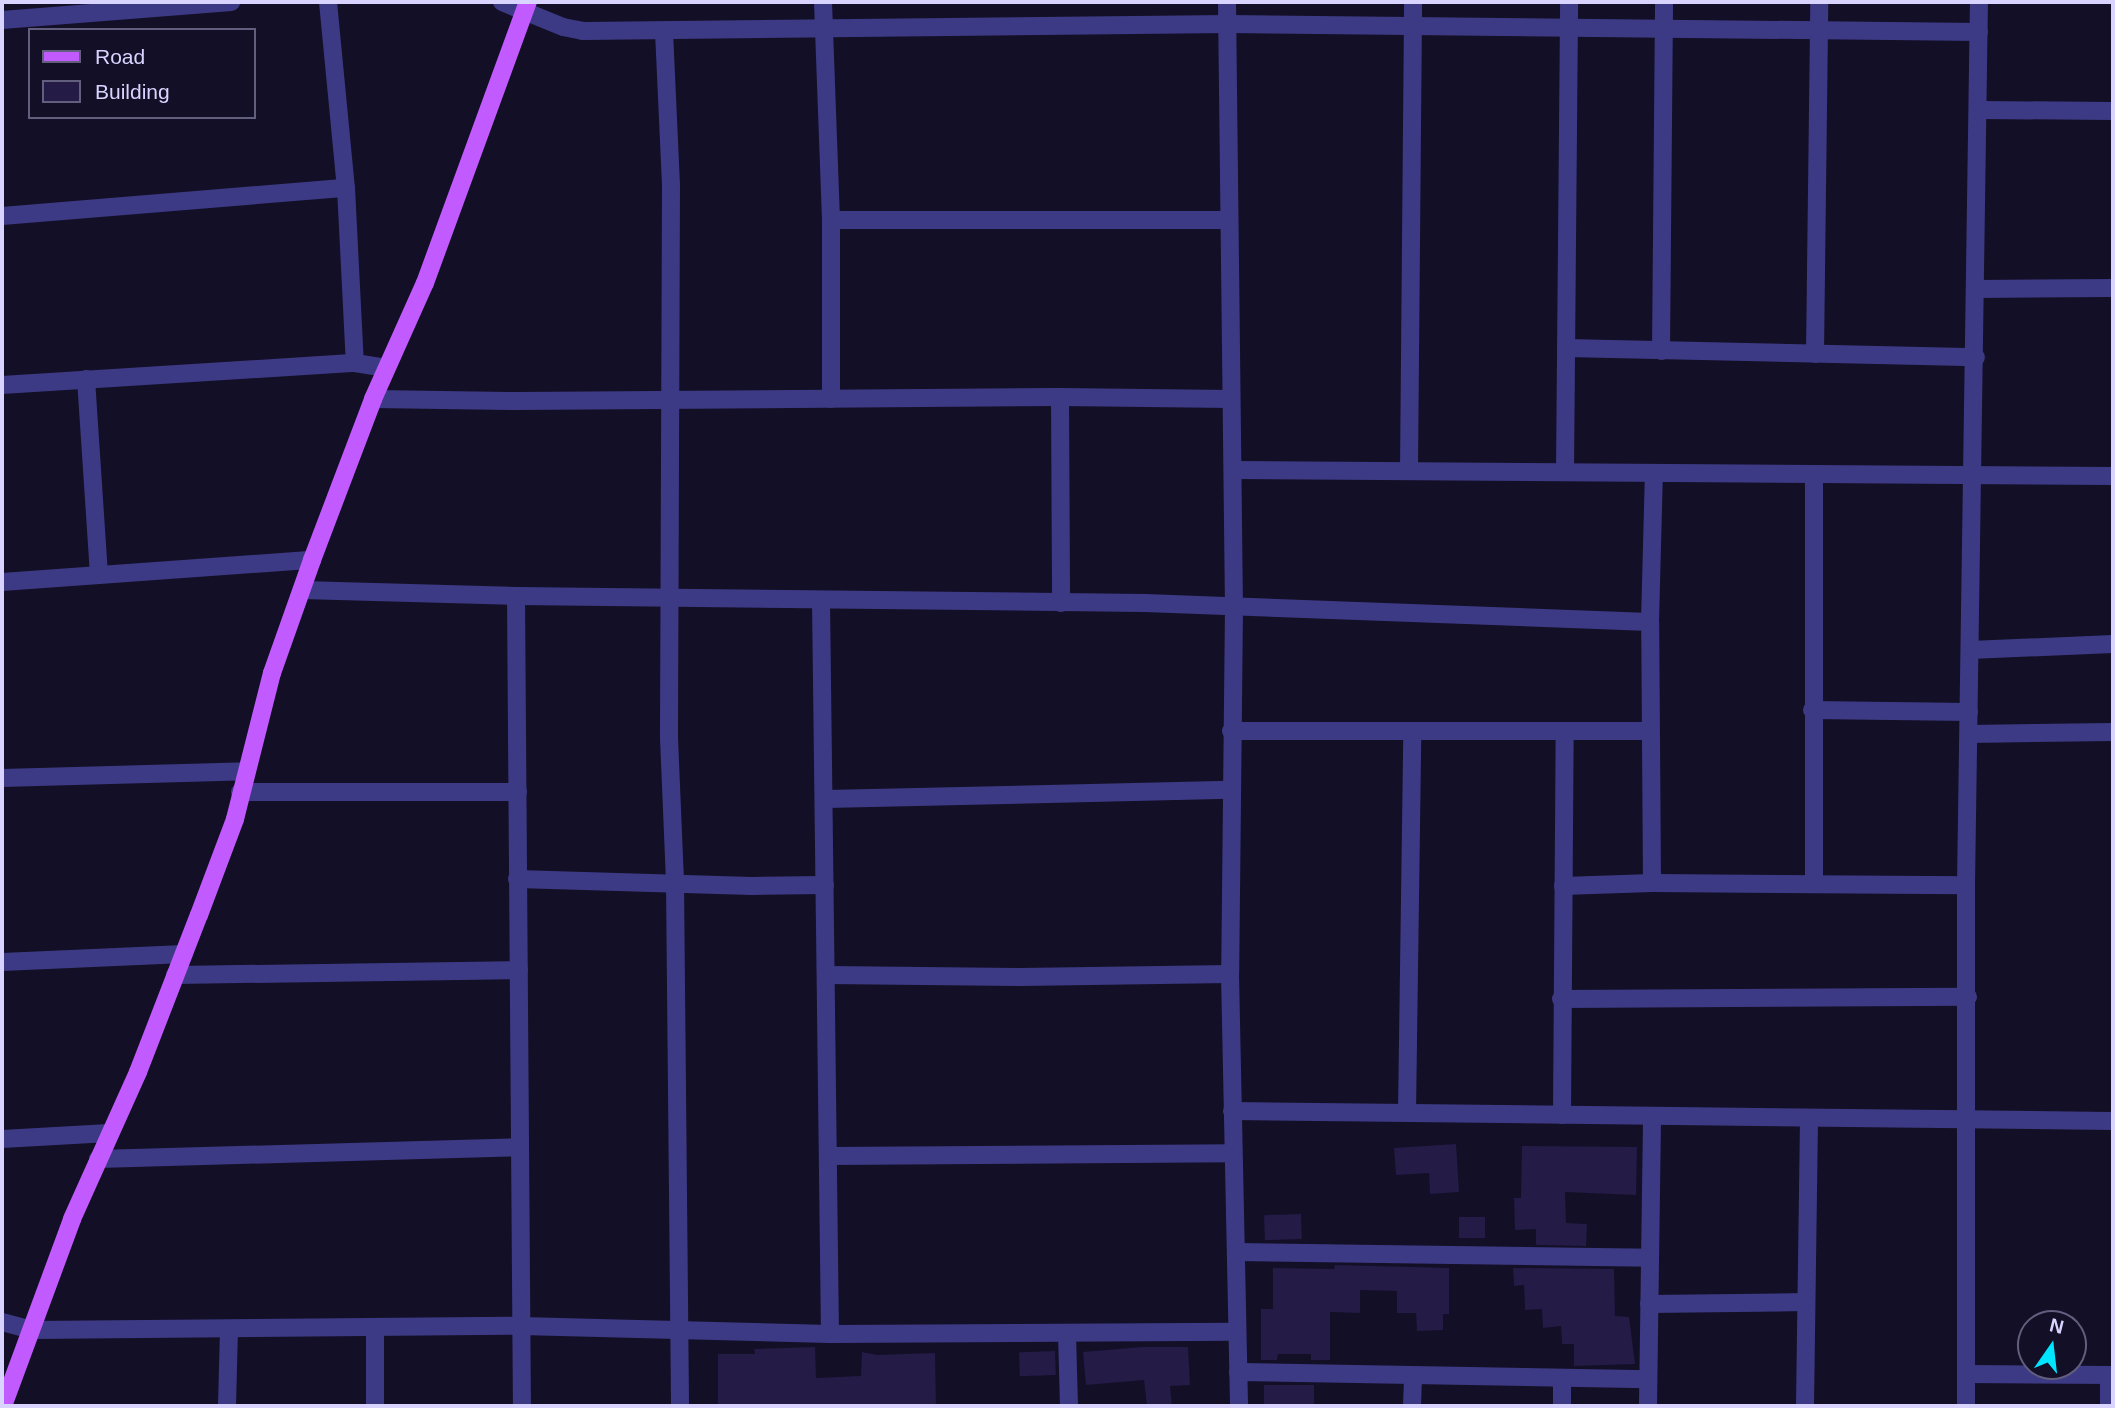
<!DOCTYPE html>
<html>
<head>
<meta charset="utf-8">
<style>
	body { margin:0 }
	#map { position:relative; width:2115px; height:1408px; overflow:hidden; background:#130f26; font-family:Helvetica,sans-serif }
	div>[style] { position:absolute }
	.building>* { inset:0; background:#241b47; transform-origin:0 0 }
	.minor>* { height:18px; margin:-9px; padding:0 9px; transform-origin:9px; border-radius:9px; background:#3d3a85 }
	.major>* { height:18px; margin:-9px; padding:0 9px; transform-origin:9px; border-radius:9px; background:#c25bff }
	span { translate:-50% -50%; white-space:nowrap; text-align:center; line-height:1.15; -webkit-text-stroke:5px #130f26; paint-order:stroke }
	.frame { position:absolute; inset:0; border:4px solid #d9d4ff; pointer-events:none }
	.legend { position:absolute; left:28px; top:28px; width:228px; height:91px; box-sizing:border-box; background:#130f26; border:2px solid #625e7d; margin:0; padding:9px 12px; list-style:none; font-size:21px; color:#d9d4ff }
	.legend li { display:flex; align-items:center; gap:14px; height:35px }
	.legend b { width:35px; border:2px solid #625e7d }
	.north { position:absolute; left:2017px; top:1310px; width:70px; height:70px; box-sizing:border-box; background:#130f26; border:2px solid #625e7d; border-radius:50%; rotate:14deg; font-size:19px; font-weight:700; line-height:28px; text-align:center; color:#d9d4ff }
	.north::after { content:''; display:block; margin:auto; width:24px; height:32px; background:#00e5ff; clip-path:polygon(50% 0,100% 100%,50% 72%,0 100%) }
</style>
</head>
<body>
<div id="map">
	<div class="building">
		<i style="clip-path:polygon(1456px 1144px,1459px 1192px,1430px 1194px,1429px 1173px,1396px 1175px,1394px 1148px)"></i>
		<i style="clip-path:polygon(1522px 1146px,1637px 1147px,1636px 1195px,1565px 1192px,1566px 1223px,1587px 1224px,1586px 1246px,1536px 1245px,1536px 1229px,1515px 1230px,1514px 1198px,1521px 1198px)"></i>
		<i style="left:1301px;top:1214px;width:25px;height:37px;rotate:88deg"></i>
		<i style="left:1459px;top:1217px;width:26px;height:21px"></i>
		<i style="clip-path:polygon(1335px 1265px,1449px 1268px,1449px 1314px,1443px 1314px,1443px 1330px,1417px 1331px,1416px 1313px,1397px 1313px,1397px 1291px,1360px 1290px,1360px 1313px,1330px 1312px,1330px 1360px,1311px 1360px,1311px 1354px,1278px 1354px,1277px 1360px,1261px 1360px,1261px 1309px,1273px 1309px,1273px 1268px,1334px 1269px)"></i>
		<i style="clip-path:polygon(1513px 1268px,1614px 1269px,1615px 1316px,1629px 1317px,1635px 1364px,1574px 1366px,1574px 1344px,1562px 1344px,1561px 1326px,1543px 1328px,1542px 1309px,1525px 1310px,1524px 1285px,1514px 1286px)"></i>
		<i style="clip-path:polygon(815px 1347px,816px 1378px,861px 1376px,862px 1352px,877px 1355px,935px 1353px,936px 1406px,718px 1406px,718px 1354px,755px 1354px,754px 1349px)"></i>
		<i style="clip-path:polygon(1142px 1347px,1188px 1347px,1190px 1385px,1170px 1386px,1172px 1406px,1147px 1406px,1144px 1380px,1086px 1385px,1083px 1352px)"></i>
		<i style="left:1055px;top:1351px;width:24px;height:36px;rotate:88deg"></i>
		<i style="left:1264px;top:1385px;width:50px;height:21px"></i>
	</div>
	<div class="minor">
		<i style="left:328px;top:2px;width:187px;rotate:84.5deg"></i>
		<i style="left:346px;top:188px;width:175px;rotate:87.1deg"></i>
		<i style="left:502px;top:2px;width:66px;rotate:22.3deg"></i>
		<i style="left:563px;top:27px;width:20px;rotate:11deg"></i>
		<i style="left:583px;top:31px;width:645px;rotate:-0.62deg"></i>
		<i style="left:1228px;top:24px;width:751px;rotate:0.61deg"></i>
		<i style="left:823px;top:2px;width:218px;rotate:87.9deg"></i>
		<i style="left:831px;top:220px;width:179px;rotate:90deg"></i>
		<i style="left:1227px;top:2px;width:605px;rotate:89.34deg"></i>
		<i style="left:1234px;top:607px;width:367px;rotate:90.6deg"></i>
		<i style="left:1230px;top:974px;width:432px;rotate:88.8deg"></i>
		<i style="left:2px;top:20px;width:230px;rotate:-4.5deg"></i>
		<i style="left:664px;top:31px;width:155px;rotate:87.4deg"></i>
		<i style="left:671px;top:186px;width:552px;rotate:90.21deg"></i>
		<i style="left:669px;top:738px;width:144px;rotate:87.6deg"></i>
		<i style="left:675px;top:882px;width:524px;rotate:89.45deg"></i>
		<i style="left:1980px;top:110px;width:133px;rotate:0.4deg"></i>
		<i style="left:2px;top:216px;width:345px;rotate:-4.7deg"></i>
		<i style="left:831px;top:220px;width:398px"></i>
		<i style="left:1977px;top:289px;width:136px;rotate:-0.4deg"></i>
		<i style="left:1566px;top:348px;width:410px;rotate:1.3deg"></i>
		<i style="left:1661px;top:351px;width:349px;rotate:-89.5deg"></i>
		<i style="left:1815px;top:354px;width:352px;rotate:-89.3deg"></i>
		<i style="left:86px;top:379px;width:195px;rotate:86.2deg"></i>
		<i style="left:2px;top:385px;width:354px;rotate:-3.6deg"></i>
		<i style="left:355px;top:363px;width:32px;rotate:9deg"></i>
		<i style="left:1060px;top:397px;width:206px;rotate:89.7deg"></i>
		<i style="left:373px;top:399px;width:142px;rotate:0.8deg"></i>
		<i style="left:515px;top:401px;width:545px;rotate:-0.42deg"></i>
		<i style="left:1060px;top:397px;width:171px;rotate:0.7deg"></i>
		<i style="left:1233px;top:470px;width:880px;rotate:0.39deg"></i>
		<i style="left:1409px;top:471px;width:469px;rotate:-89.5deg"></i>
		<i style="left:1565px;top:472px;width:470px;rotate:-89.5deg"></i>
		<i style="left:2px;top:582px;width:311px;rotate:-4.1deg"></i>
		<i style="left:302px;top:590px;width:214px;rotate:1.6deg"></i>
		<i style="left:516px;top:596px;width:629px;rotate:0.64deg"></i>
		<i style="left:1145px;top:603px;width:505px;rotate:2.15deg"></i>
		<i style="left:516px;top:596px;width:810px;rotate:89.58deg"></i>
		<i style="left:821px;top:600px;width:734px;rotate:89.3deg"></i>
		<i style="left:1970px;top:650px;width:143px;rotate:-2.4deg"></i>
		<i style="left:1812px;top:710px;width:157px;rotate:0.7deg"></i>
		<i style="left:1231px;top:731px;width:419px"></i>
		<i style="left:1969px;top:734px;width:144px;rotate:-0.8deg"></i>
		<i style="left:2px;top:778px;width:245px;rotate:-1.6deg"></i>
		<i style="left:240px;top:792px;width:278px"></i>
		<i style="left:826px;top:799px;width:404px;rotate:-1.3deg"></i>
		<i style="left:517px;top:879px;width:235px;rotate:1.7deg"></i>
		<i style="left:752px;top:886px;width:73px;rotate:-0.8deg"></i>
		<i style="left:1652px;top:883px;width:261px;rotate:-90.4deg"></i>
		<i style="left:1650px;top:622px;width:149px;rotate:-88.5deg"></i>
		<i style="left:1814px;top:883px;width:409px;rotate:-90deg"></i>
		<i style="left:1563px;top:886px;width:89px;rotate:-1.9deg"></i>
		<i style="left:1652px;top:883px;width:314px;rotate:0.4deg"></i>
		<i style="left:2px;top:962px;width:182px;rotate:-2.5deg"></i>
		<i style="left:175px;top:975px;width:344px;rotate:-0.8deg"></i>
		<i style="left:827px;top:975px;width:193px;rotate:0.6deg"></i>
		<i style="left:1020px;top:977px;width:210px;rotate:-0.8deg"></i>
		<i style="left:1561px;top:999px;width:407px;rotate:-0.3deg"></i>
		<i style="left:1232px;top:1111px;width:881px;rotate:0.65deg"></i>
		<i style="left:1407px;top:1113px;width:381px;rotate:-89.2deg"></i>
		<i style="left:1562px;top:1115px;width:384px;rotate:-89.6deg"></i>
		<i style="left:2px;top:1139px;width:107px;rotate:-3.2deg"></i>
		<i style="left:829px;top:1156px;width:404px;rotate:-0.4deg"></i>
		<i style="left:98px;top:1159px;width:422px;rotate:-1.6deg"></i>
		<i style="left:1237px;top:1252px;width:413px;rotate:0.8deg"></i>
		<i style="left:1649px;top:1304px;width:157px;rotate:-0.7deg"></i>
		<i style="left:2px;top:1322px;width:31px;rotate:15deg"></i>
		<i style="left:32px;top:1330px;width:489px;rotate:-0.5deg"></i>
		<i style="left:521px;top:1326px;width:309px;rotate:1.5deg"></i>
		<i style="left:830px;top:1334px;width:406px;rotate:-0.3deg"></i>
		<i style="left:1067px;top:1334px;width:72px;rotate:88.4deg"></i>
		<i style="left:1238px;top:1372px;width:410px;rotate:1deg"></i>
		<i style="left:1967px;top:1374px;width:146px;rotate:0.4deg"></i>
		<i style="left:2109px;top:1375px;width:31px;rotate:90deg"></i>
		<i style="left:227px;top:1406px;width:76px;rotate:-88.5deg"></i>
		<i style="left:375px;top:1406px;width:78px;rotate:-90deg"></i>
		<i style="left:1412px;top:1406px;width:30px;rotate:-88deg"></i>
		<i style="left:1562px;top:1406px;width:27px;rotate:-90deg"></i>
		<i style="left:1648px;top:1406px;width:290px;rotate:-89.2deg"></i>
		<i style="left:1805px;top:1406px;width:288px;rotate:-89.2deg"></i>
		<i style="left:1966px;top:1406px;width:521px;rotate:-90deg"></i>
		<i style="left:1966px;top:885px;width:883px;rotate:-89.16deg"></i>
	</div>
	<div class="major">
		<i style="left:3px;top:1406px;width:199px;rotate:-69.7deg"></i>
		<i style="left:72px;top:1219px;width:161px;rotate:-65.8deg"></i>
		<i style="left:138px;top:1072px;width:168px;rotate:-68.8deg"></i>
		<i style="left:199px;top:915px;width:103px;rotate:-69.4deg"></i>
		<i style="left:235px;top:819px;width:151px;rotate:-75.8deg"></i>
		<i style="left:272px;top:673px;width:120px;rotate:-70.5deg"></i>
		<i style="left:312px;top:560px;width:172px;rotate:-69.2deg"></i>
		<i style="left:373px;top:399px;width:127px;rotate:-65.9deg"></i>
		<i style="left:425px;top:283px;width:299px;rotate:-69.9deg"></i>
	</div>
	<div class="frame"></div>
	<ul class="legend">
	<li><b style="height:9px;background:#c25bff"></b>Road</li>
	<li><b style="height:19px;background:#241b47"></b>Building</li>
	</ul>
	<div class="north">N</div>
</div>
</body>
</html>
